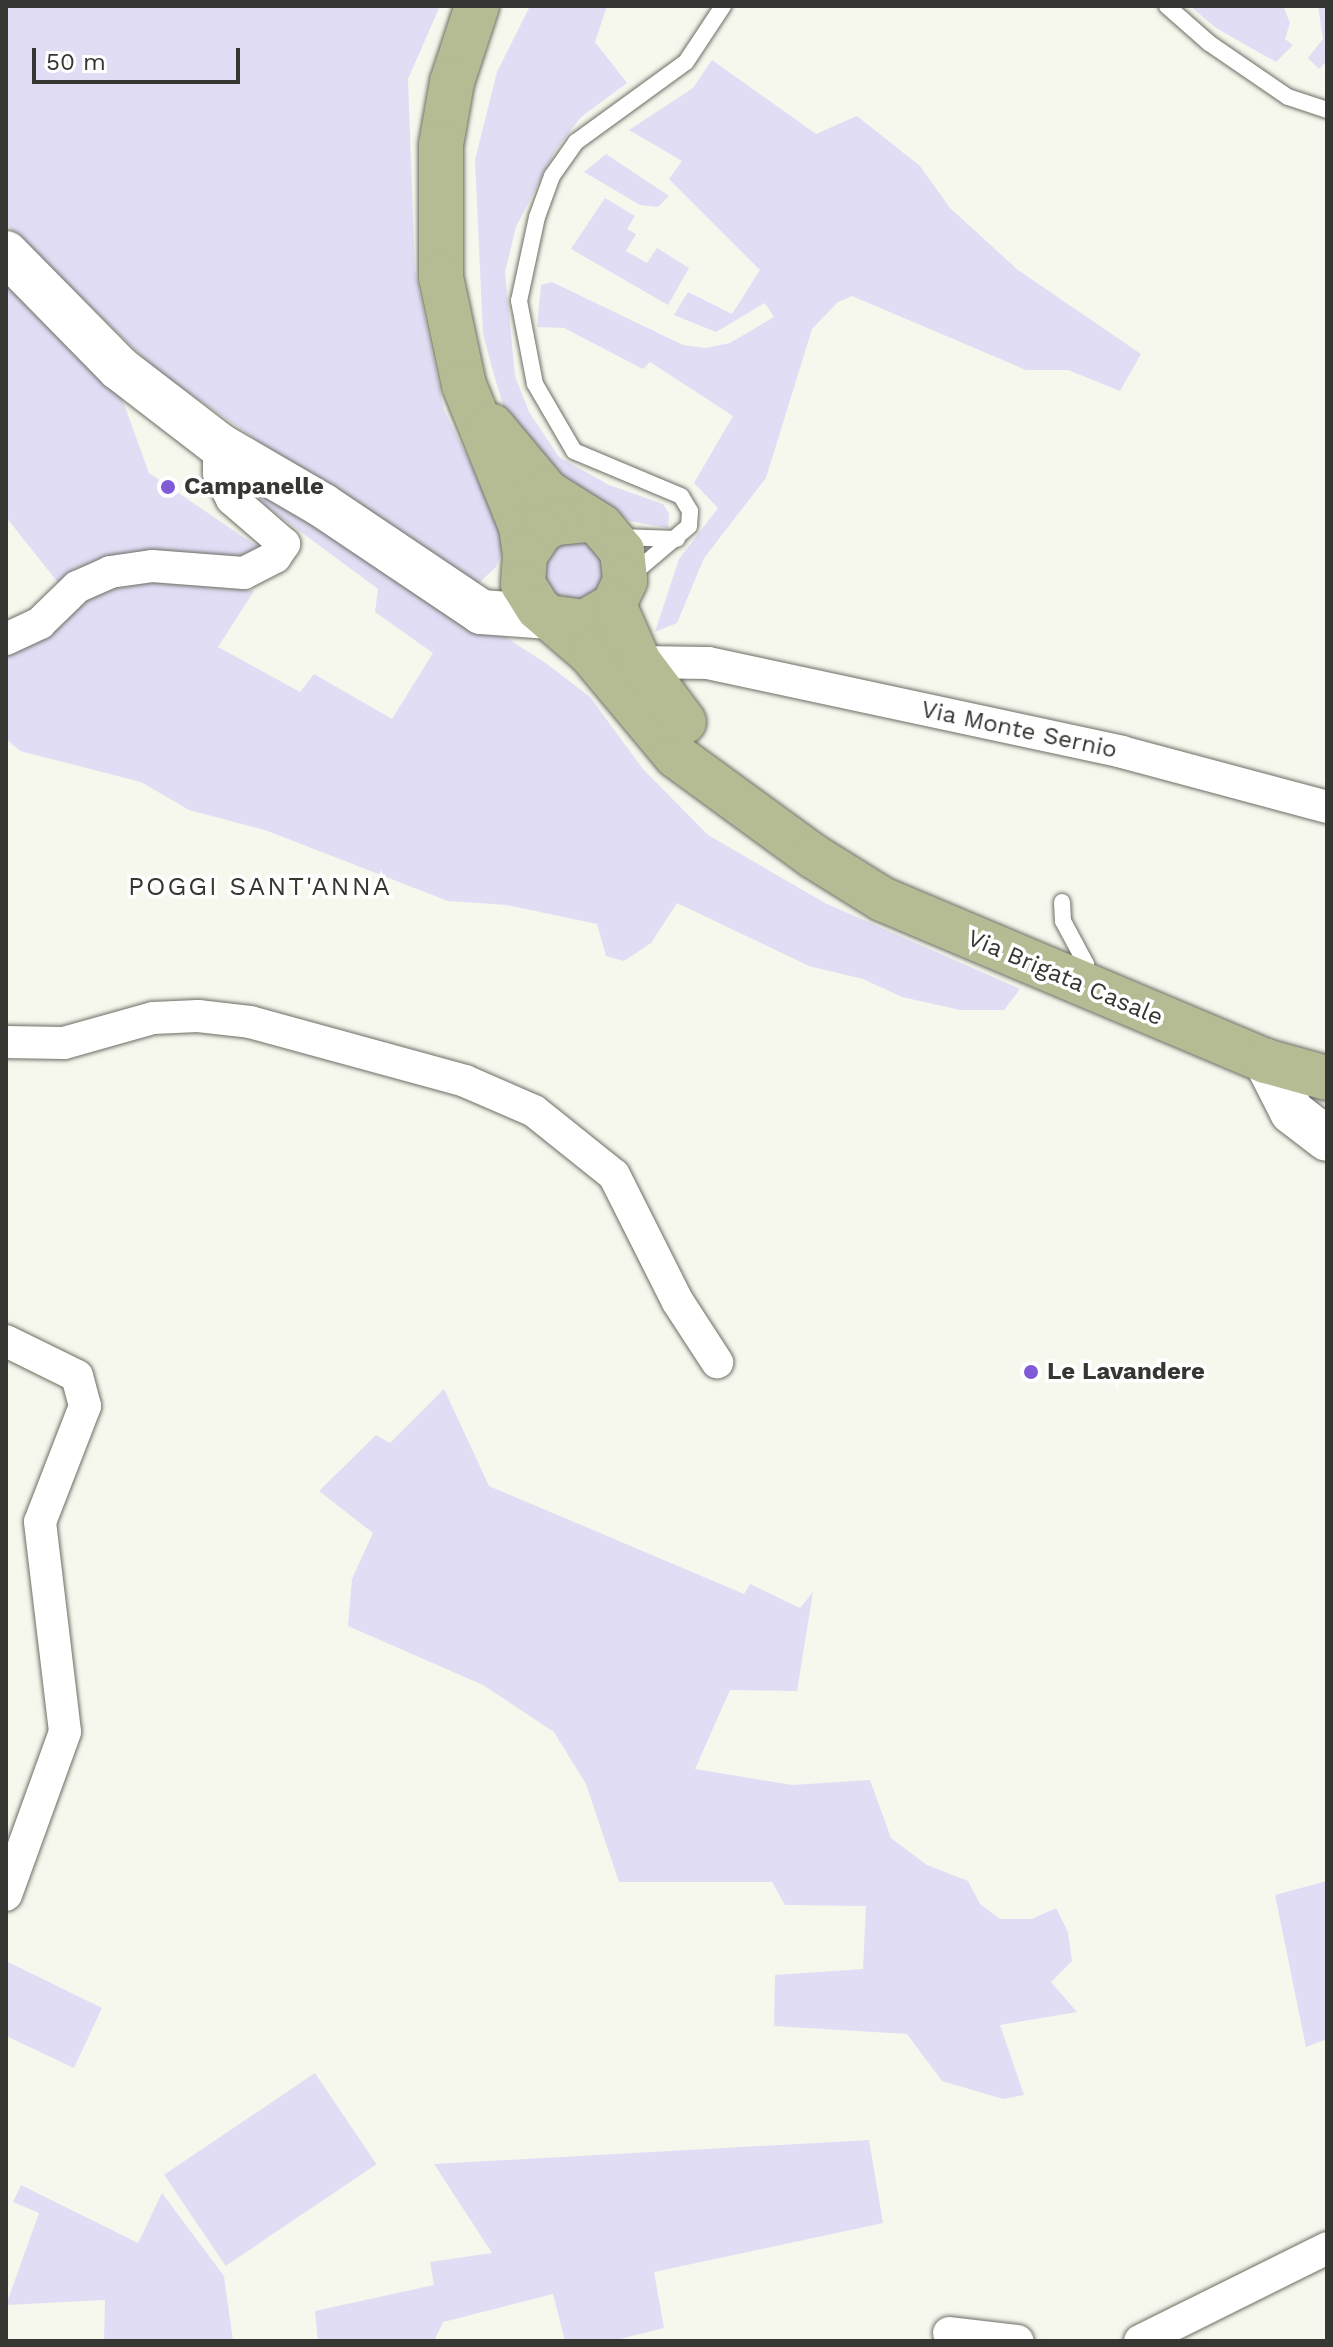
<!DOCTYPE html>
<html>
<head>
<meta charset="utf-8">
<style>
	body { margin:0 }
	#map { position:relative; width:1333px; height:2347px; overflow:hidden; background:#f6f8ed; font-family:"Work Sans",sans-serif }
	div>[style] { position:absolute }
	.green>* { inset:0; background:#e1ddf5; transform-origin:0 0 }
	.round { border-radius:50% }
	.roads { filter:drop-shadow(0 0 2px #6c6e65) drop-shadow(0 0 2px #6c6e65) }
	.lane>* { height:16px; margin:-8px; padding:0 8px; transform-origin:8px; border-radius:8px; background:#fff }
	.street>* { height:32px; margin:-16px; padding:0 16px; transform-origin:16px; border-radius:16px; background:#fff }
	.secondary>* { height:44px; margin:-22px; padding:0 22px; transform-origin:22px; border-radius:22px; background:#fff }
	.primary>* { height:44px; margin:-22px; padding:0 22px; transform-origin:22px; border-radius:22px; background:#b5bb93 }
	.dots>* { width:22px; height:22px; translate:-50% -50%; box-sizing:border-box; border:4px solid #fff; border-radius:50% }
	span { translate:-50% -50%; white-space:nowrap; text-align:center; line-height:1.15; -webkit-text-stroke:7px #fff; paint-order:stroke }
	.poi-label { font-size:24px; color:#363733; font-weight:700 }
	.left { translate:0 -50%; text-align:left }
	.street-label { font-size:24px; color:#363733 }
	.neighbourhood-label { font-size:26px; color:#363830; letter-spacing:2px }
	.frame { position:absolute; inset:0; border:8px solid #363733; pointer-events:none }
	.scale { position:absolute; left:32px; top:48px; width:208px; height:36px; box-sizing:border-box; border:4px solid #363733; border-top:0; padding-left:10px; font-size:24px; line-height:28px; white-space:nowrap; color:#363733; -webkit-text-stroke:6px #fff; paint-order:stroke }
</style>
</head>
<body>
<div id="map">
	<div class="green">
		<i style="clip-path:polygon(6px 6px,440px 6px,408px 79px,415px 271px,444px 410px,507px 537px,496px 567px,479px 583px,453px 577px,155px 369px,6px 224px)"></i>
		<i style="clip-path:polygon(530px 6px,607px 6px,595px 42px,627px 83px,581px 117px,556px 149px,516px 227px,505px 272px,515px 376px,529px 412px,559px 457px,609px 485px,663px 504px,669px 514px,668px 528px,630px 521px,553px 473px,525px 443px,504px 408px,494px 375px,483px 334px,475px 160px,497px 72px)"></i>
		<i style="clip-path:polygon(1190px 6px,1283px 6px,1290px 23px,1285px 39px,1293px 45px,1276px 62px,1216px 28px)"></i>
		<i style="clip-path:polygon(1318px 6px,1327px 6px,1327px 61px,1319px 69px,1308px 58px,1323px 39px)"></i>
		<i style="clip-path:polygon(712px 60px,816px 134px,857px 116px,920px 166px,950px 208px,1018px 270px,1141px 354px,1120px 391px,1068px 370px,1026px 370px,852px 296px,838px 302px,812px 329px,766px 478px,704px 558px,677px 623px,655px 632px,679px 559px,718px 508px,694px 483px,733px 416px,650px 362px,643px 369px,564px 328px,537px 327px,541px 285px,552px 282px,683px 345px,706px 348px,730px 343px,774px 317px,765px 303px,716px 332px,674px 315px,688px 292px,732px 314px,760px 270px,669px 179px,682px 161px,629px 130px,693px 88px)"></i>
		<i style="clip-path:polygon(606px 154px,669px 196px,658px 207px,640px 205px,584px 172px)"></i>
		<i style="clip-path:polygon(605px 198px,635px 216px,627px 229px,636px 234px,626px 251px,647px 263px,657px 248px,689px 268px,668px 305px,571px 249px)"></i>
		<i style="clip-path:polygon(6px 283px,120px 393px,149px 473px,258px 547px,242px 557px,118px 555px,74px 569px,59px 584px,6px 517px)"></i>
		<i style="clip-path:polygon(267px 483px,547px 664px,590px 697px,643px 769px,708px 835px,825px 903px,1020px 989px,1004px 1010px,960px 1010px,902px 997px,863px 979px,809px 966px,677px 903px,651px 943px,624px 961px,606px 956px,597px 924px,507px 905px,448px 901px,265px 830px,189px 810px,141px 782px,20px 751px,6px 739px,6px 652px,81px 597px,134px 579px,254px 591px,218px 647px,300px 692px,314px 674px,392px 719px,433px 653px,375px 612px,378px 589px,258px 500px)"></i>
		<i class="round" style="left:543px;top:541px;width:62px;height:62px"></i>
		<i style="clip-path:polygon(444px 1389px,489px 1486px,744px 1594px,750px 1584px,800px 1608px,813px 1592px,797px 1691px,730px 1690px,695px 1769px,792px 1785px,870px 1780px,891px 1838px,927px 1865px,968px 1881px,980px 1904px,1000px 1919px,1032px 1919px,1056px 1908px,1068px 1932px,1072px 1961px,1051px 1982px,1077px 2012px,1000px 2025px,1024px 2095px,1003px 2099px,942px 2081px,907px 2034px,774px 2026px,775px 1975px,863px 1969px,866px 1906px,785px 1905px,772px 1882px,619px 1882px,586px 1784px,554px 1732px,483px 1685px,348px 1626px,352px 1579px,373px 1533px,319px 1491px,376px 1435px,390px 1443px)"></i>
		<i style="clip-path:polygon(1327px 1881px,1327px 2039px,1306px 2047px,1275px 1895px)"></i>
		<i style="clip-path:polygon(6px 1961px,102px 2008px,74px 2068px,6px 2036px)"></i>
		<i style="left:315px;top:2073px;width:110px;height:182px;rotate:56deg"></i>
		<i style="clip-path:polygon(869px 2140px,883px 2223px,654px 2272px,664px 2328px,612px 2341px,565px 2341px,553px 2294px,443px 2322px,434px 2341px,318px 2341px,315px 2311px,434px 2285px,430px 2262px,492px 2253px,434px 2164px)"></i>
		<i style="clip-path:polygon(21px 2185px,138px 2243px,162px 2193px,224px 2276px,233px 2341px,104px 2341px,105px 2300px,6px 2305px,39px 2213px,13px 2202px)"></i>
	</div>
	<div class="roads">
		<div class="lane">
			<i style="left:1167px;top:6px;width:56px;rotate:41.4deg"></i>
			<i style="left:1209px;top:43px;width:96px;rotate:34.4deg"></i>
			<i style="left:1288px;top:97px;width:41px;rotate:18.4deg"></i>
			<i style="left:619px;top:537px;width:58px;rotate:2deg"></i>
			<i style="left:628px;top:578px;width:80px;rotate:-40.4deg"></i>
			<i style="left:689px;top:526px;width:15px;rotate:-86deg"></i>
			<i style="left:690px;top:511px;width:17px;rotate:-121deg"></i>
			<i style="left:681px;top:496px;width:116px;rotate:-157.2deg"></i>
			<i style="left:574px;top:451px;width:78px;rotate:-120.2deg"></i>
			<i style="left:535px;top:384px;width:85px;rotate:-100.9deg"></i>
			<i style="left:519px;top:301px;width:86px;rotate:-77.9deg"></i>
			<i style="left:537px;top:217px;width:44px;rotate:-69.9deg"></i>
			<i style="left:552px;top:176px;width:42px;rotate:-54.8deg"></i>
			<i style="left:576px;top:142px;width:136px;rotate:-36deg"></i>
			<i style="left:686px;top:62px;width:67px;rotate:-56.5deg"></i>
			<i style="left:1062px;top:902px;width:19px;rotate:87deg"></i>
			<i style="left:1063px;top:921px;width:49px;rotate:61.9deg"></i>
			<i style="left:1086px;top:964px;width:18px;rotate:106deg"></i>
		</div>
		<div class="street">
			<i style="left:6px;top:639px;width:38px;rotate:-25deg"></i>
			<i style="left:40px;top:623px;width:52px;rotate:-44.2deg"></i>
			<i style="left:77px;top:587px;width:36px;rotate:-24deg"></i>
			<i style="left:110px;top:572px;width:42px;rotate:-8.1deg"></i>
			<i style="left:152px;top:566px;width:92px;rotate:4.4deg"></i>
			<i style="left:244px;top:573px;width:35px;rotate:-27deg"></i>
			<i style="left:275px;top:557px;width:16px;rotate:-55deg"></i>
			<i style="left:284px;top:544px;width:69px;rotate:-139.1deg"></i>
			<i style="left:232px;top:499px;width:29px;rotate:-117deg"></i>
			<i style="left:219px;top:473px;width:28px;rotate:-90deg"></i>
			<i style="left:639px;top:662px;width:69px;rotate:0.8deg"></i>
			<i style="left:708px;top:663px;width:423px;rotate:12.1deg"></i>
			<i style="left:1122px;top:752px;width:212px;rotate:15deg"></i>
			<i style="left:6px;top:1042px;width:58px;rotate:1deg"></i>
			<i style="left:64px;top:1043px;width:92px;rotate:-15.7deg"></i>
			<i style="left:153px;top:1018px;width:45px;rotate:-2.5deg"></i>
			<i style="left:198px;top:1016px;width:52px;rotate:6.6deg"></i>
			<i style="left:250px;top:1022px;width:223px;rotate:15.3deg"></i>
			<i style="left:465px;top:1081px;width:75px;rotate:23.5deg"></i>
			<i style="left:534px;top:1111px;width:102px;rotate:38.7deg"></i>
			<i style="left:614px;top:1175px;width:142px;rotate:63.3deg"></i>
			<i style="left:678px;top:1302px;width:72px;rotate:57deg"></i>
			<i style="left:6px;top:1341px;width:79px;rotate:26.2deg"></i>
			<i style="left:77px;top:1376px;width:31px;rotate:75deg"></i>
			<i style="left:85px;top:1406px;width:124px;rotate:111.2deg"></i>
			<i style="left:40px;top:1522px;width:211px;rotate:83.2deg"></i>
			<i style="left:65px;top:1732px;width:173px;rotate:109.9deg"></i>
			<i style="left:949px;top:2333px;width:69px;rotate:6.6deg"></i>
			<i style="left:1140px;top:2341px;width:209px;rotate:-26.4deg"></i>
		</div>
		<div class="secondary">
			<i style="left:6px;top:253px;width:161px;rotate:45.5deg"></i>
			<i style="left:119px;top:368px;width:126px;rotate:37.6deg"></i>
			<i style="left:219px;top:445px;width:119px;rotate:30.2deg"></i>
			<i style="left:322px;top:505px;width:192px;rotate:33.9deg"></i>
			<i style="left:481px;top:612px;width:69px;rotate:4.1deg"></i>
			<i style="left:1266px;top:1061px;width:57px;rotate:63deg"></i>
			<i style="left:1292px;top:1112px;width:44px;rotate:37.6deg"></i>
		</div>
		<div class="primary">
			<i style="left:477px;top:6px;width:80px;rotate:108.2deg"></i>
			<i style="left:452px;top:82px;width:64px;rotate:99.9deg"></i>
			<i style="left:441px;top:145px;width:132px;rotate:90deg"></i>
			<i style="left:441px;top:277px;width:110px;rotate:78deg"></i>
			<i style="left:464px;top:385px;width:153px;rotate:68.1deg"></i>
			<i style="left:521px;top:527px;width:28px;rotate:82deg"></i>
			<i style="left:492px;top:426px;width:86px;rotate:50.2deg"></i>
			<i style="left:547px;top:492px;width:64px;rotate:32.2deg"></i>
			<i style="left:601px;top:526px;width:33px;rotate:50deg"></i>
			<i style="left:622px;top:551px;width:30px;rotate:84deg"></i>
			<i style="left:625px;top:581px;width:26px;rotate:115deg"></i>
			<i style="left:614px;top:605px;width:34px;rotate:150deg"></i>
			<i style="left:584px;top:622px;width:34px;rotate:-172deg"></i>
			<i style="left:586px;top:520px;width:30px;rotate:174deg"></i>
			<i style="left:556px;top:523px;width:16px;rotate:153deg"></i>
			<i style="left:542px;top:530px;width:30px;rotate:124deg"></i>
			<i style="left:525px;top:555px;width:29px;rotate:94deg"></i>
			<i style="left:523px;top:584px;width:28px;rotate:58deg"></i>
			<i style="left:538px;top:608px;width:69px;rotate:40.9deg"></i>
			<i style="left:590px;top:653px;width:134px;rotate:50.1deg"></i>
			<i style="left:676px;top:756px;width:170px;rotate:36.1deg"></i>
			<i style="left:813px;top:856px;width:81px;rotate:31.9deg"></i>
			<i style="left:882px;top:899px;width:417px;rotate:22.9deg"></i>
			<i style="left:1266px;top:1061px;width:63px;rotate:15.6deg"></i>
			<i style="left:614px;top:605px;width:62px;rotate:66.3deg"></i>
			<i style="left:639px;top:662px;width:75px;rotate:53.1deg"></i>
		</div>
	</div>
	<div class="dots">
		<i style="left:168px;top:487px;background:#805bd6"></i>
		<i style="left:1031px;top:1372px;background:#805bd6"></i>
	</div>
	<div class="poi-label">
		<span class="left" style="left:184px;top:487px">Campanelle</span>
		<span class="left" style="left:1047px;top:1372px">Le Lavandere</span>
	</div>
	<div class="street-label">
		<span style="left:1019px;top:730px;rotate:12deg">Via Monte Sernio</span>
		<span style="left:1065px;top:978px;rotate:23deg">Via Brigata Casale</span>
	</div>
	<div class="neighbourhood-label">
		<span style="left:260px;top:887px">POGGI SANT'ANNA</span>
	</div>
	<div class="frame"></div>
	<div class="scale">50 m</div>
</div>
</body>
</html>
